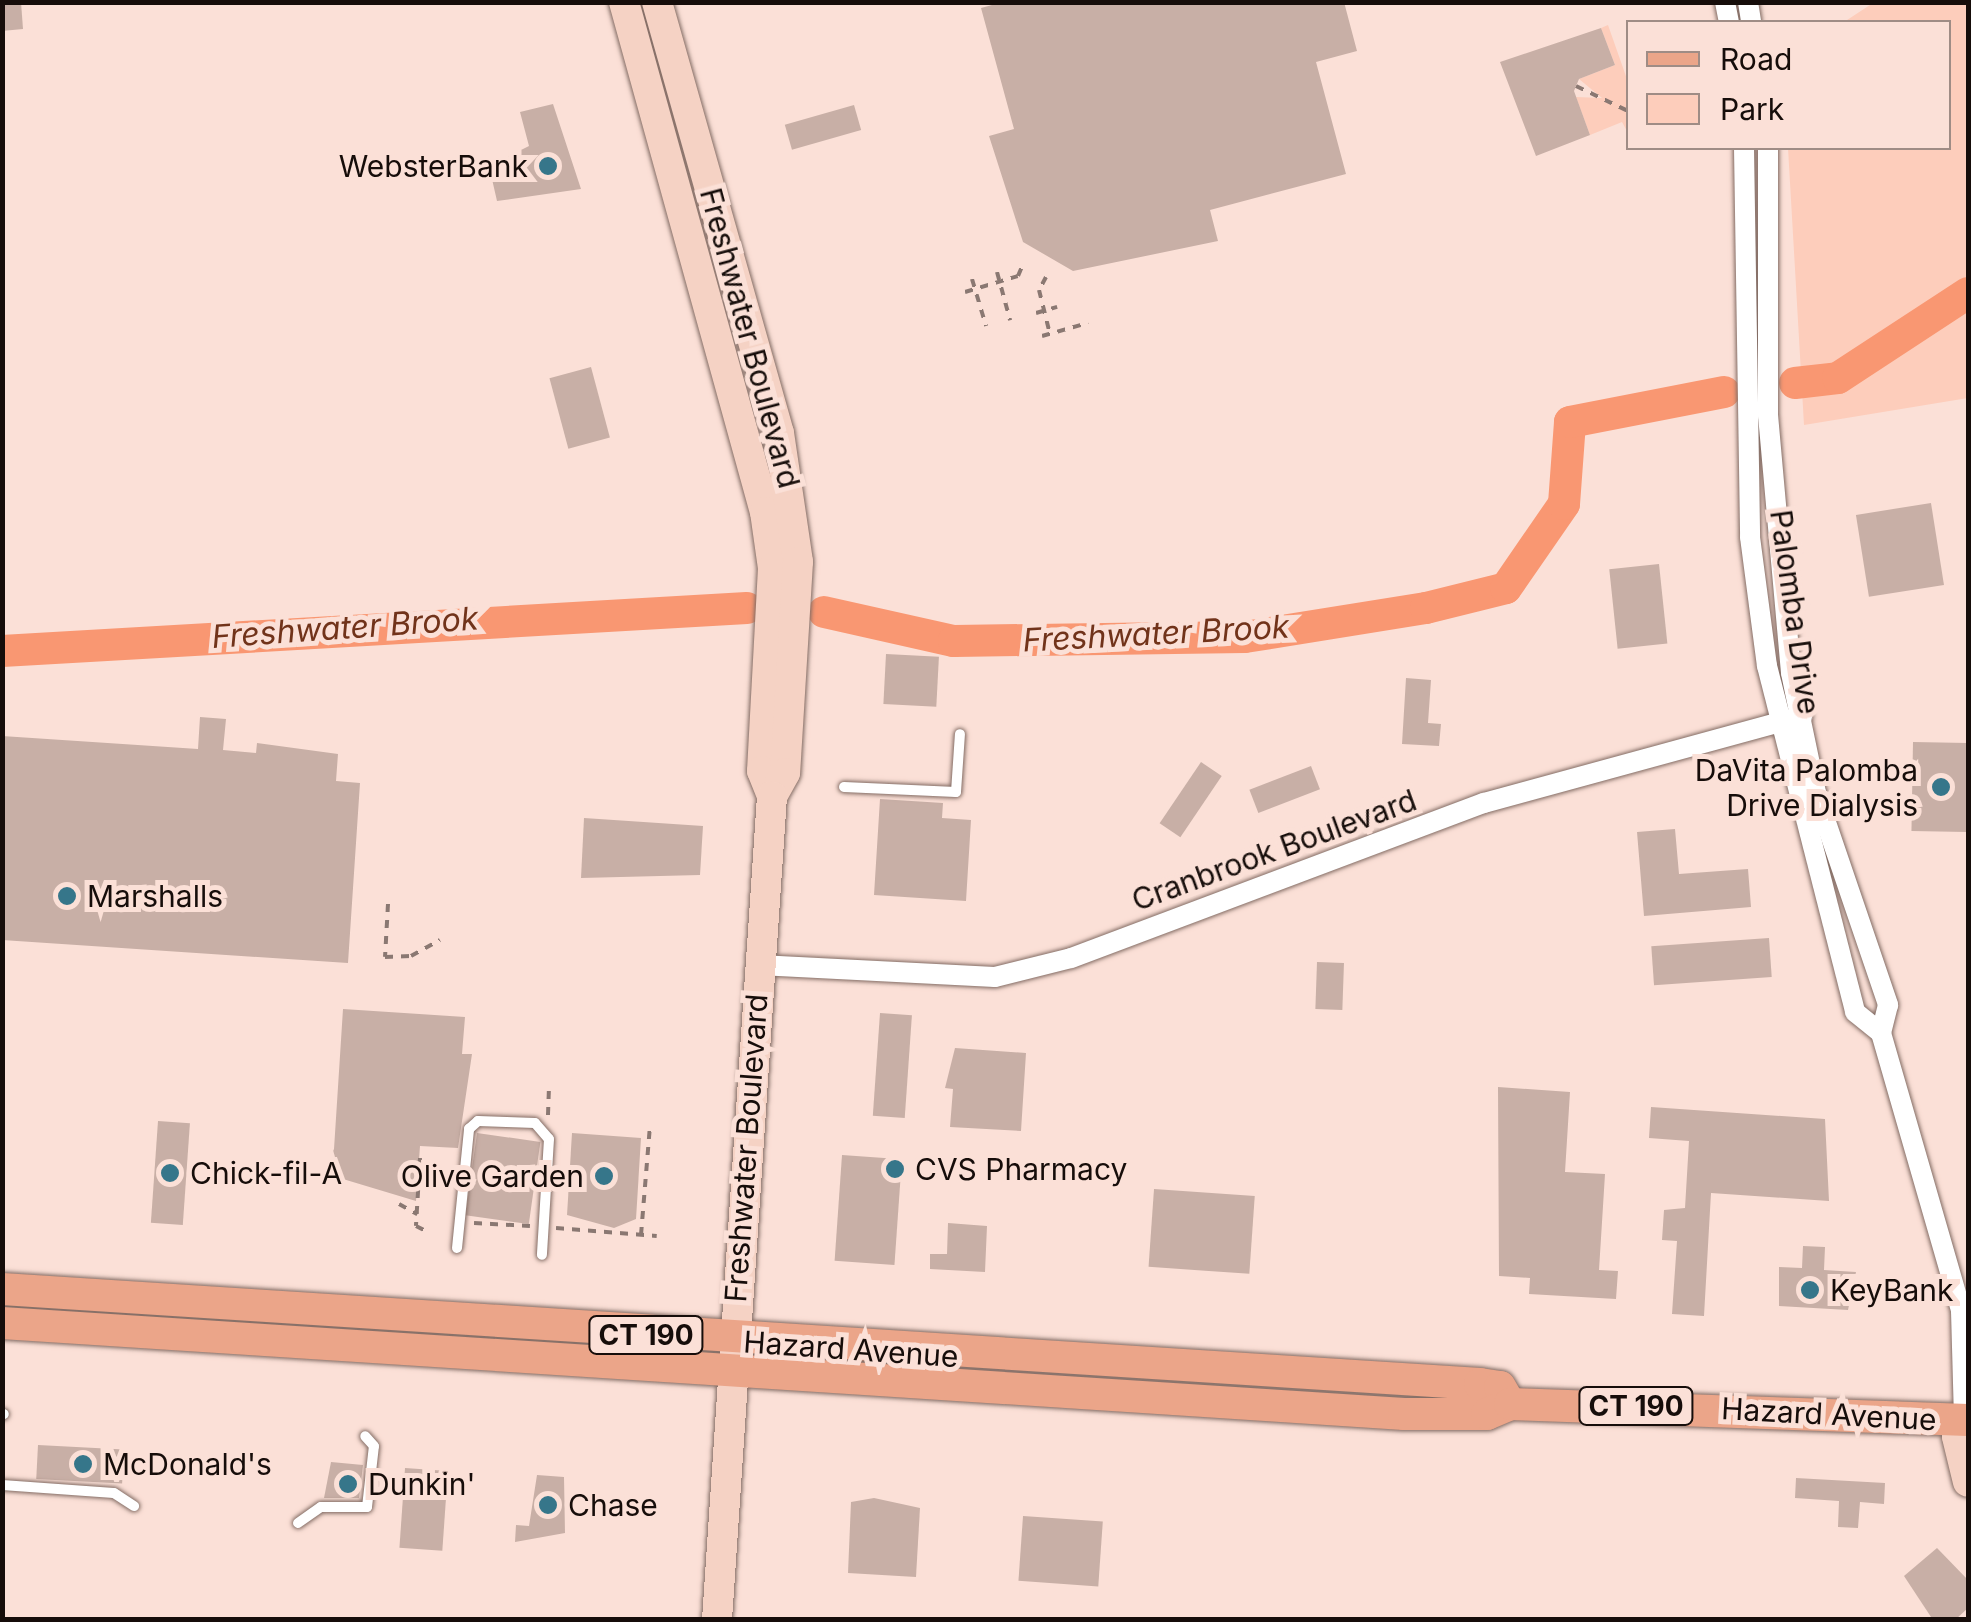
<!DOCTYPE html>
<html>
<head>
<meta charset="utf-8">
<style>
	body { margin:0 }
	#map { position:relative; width:1971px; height:1622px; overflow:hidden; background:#fbe0d7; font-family:Inter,sans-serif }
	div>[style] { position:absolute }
	.green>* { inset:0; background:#fdcdbb }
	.river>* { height:32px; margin:-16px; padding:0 16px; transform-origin:16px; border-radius:16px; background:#f99772 }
	.building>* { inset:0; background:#c8afa6; transform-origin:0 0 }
	.path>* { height:4px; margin-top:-2px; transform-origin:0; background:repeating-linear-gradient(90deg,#8a7872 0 8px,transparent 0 16px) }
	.roads { filter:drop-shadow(0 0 2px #836c64) drop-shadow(0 0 2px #836c64) }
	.lane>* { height:10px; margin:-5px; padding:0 5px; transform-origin:5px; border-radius:5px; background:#fff }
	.street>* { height:20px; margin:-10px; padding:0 10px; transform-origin:10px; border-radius:10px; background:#fff }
	.secondary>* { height:30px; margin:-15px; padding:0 15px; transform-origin:15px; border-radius:15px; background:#f5d2c4 }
	.primary>* { height:32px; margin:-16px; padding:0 16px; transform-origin:16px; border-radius:16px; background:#eba589 }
	.dots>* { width:28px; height:28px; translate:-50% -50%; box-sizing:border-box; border:5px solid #fbe0d7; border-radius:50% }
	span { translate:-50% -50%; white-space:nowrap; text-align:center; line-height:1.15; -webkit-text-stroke:10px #fbe0d7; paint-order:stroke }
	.shield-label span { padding:2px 8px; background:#fbe0d7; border:2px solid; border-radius:8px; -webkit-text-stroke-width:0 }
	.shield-label { font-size:28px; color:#160d0a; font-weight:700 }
	.poi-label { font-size:30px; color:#160d0a }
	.right { translate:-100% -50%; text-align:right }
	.left { translate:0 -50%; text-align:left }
	.street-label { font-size:30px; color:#160d0a }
	.water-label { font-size:32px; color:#71331a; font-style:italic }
	.frame { position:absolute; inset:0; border:5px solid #160d0a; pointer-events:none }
	.legend { position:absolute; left:1626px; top:20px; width:325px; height:130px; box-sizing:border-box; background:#fbe0d7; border:2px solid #9f8c85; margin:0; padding:12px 18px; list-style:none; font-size:30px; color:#160d0a }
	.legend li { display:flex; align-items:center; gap:20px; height:50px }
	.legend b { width:50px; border:2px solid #9f8c85 }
</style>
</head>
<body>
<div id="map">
	<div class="green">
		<i style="clip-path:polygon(1873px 3px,1968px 3px,1968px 398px,1804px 425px,1788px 148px,1948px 148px,1948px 22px,1844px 22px)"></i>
		<i style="clip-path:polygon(1608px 25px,1628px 82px,1628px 133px,1622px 122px,1590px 135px,1576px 97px,1602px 98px,1579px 79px,1615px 65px,1601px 28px)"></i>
	</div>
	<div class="river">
		<i style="left:1795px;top:383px;width:43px;rotate:-6.6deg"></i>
		<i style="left:1838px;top:378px;width:155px;rotate:-33.2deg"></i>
		<i style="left:824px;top:612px;width:133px;rotate:12.6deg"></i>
		<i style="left:954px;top:641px;width:291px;rotate:-0.8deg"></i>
		<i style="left:1245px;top:637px;width:183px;rotate:-9.1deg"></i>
		<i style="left:1426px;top:608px;width:82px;rotate:-14deg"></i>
		<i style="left:1506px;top:588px;width:102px;rotate:-55.4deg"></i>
		<i style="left:1564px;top:504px;width:82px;rotate:-85.8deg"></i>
		<i style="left:1570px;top:422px;width:157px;rotate:-11deg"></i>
		<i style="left:2px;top:651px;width:746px;rotate:-3.3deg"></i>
	</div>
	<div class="building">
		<i style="clip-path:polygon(2px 2px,21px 2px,23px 29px,2px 31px)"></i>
		<i style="clip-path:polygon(1003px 2px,1344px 2px,1357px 51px,1316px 62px,1346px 174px,1210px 210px,1218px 241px,1073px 271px,1023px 242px,989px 136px,1014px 129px,981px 8px)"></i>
		<i style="clip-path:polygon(1601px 28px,1615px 65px,1579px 79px,1574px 91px,1590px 135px,1536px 156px,1500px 62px)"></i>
		<i style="clip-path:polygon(553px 104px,581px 189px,497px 201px,489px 166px,529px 146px,520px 112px)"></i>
		<i style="left:854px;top:105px;width:26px;height:72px;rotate:74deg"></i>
		<i style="left:591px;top:367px;width:73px;height:43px;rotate:75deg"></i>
		<i style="left:1931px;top:503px;width:83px;height:76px;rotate:81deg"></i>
		<i style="left:1659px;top:564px;width:80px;height:50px;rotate:84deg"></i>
		<i style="left:886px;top:654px;width:53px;height:50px;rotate:3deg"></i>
		<i style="clip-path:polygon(1406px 678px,1431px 680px,1428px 723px,1441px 724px,1439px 746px,1402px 744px)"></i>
		<i style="clip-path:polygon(200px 717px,226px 719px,223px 750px,256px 753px,257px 743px,338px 754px,336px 781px,360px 783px,348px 963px,2px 940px,2px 736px,198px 749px)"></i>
		<i style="left:1913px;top:742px;width:55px;height:89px;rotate:1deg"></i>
		<i style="left:1201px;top:762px;width:25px;height:74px;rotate:34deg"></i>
		<i style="left:1311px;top:766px;width:25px;height:66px;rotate:69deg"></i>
		<i style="clip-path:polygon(880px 799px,943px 803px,942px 818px,971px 820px,966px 901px,874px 895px)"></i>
		<i style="clip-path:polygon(584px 818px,703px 826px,700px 875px,581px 878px)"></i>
		<i style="clip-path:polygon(1675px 829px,1679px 874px,1748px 869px,1751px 907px,1644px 916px,1637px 832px)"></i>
		<i style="left:1769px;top:938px;width:39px;height:118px;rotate:86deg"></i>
		<i style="left:1317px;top:962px;width:27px;height:47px;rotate:2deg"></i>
		<i style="clip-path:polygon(343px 1009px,465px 1017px,462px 1054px,472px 1054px,458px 1148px,420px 1146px,416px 1201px,323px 1173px,334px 1149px)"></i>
		<i style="left:880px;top:1013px;width:32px;height:103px;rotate:4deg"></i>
		<i style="clip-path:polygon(955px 1048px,1026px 1053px,1021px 1131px,950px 1127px,953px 1089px,945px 1088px)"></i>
		<i style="clip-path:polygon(1498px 1087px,1570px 1092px,1565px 1172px,1605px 1174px,1599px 1270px,1618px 1271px,1616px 1299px,1529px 1294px,1530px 1278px,1499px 1276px)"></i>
		<i style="clip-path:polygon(1651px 1107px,1825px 1119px,1829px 1201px,1711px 1193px,1704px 1316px,1672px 1314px,1677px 1241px,1662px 1240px,1664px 1210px,1685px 1208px,1689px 1141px,1649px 1138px)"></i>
		<i style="left:158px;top:1121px;width:32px;height:102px;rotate:4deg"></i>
		<i style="left:477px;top:1133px;width:64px;height:83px;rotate:8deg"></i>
		<i style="clip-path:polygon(572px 1133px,641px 1138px,636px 1219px,614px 1228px,567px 1215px)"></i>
		<i style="left:842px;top:1155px;width:60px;height:106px;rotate:4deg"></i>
		<i style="left:1154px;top:1189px;width:101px;height:78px;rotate:4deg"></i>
		<i style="clip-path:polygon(948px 1223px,987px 1226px,985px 1272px,930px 1269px,930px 1254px,947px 1254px)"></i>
		<i style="clip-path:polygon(1803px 1246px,1825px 1247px,1824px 1270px,1856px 1272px,1848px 1310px,1779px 1306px,1779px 1267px,1802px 1268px)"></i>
		<i style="left:38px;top:1445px;width:86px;height:34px;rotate:3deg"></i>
		<i style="clip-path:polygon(331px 1462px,363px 1465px,359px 1498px,324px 1498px)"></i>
		<i style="left:405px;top:1468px;width:43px;height:80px;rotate:4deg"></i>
		<i style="clip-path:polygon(537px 1475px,564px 1477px,565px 1533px,515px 1542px,516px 1525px,529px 1526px)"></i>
		<i style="clip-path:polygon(1796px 1478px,1885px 1483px,1884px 1504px,1860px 1502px,1858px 1528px,1838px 1527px,1839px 1501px,1795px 1498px)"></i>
		<i style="clip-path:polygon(874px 1498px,920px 1508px,916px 1577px,848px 1573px,851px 1502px)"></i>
		<i style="left:1023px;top:1516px;width:80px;height:65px;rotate:4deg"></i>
		<i style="clip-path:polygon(1937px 1548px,1968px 1580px,1968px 1608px,1955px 1620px,1933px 1620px,1904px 1576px)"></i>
	</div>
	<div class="path">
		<i style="left:1576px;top:86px;width:58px;rotate:25.7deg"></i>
		<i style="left:997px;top:272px;width:50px;rotate:74.8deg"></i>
		<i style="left:1046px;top:277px;width:15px;rotate:118deg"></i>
		<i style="left:1039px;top:290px;width:45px;rotate:76deg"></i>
		<i style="left:972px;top:279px;width:49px;rotate:73.4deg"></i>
		<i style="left:965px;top:292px;width:55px;rotate:-16.8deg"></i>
		<i style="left:1018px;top:276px;width:13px;rotate:-67deg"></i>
		<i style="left:1036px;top:313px;width:22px;rotate:-16deg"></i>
		<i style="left:1042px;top:336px;width:48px;rotate:-15.8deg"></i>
		<i style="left:388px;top:904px;width:53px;rotate:93.2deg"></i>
		<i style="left:385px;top:957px;width:26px;rotate:-2deg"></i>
		<i style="left:411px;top:956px;width:33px;rotate:-29deg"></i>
		<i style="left:548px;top:1115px;width:27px;rotate:-88deg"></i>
		<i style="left:420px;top:1158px;width:68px;rotate:93.4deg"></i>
		<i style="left:416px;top:1226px;width:13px;rotate:27deg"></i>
		<i style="left:399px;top:1204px;width:21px;rotate:29deg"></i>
		<i style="left:474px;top:1223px;width:56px;rotate:3.1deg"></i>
		<i style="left:556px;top:1228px;width:101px;rotate:4.5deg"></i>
		<i style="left:641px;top:1235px;width:109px;rotate:-85.3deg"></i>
	</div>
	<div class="roads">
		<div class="lane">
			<i style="left:844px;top:787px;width:112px;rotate:2.6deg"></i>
			<i style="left:956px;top:792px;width:58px;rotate:-86.1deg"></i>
			<i style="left:457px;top:1248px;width:120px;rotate:-84.2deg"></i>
			<i style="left:469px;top:1129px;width:12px;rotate:-42deg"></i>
			<i style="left:478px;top:1121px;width:57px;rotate:2deg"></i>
			<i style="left:535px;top:1123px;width:21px;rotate:49deg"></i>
			<i style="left:549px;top:1139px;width:116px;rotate:93.5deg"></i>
			<i style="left:2px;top:1415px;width:2px;rotate:-27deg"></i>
			<i style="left:2px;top:1485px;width:112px;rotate:4.1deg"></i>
			<i style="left:114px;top:1493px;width:24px;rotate:33deg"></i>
			<i style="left:298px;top:1523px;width:28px;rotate:-35deg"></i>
			<i style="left:321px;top:1507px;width:46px"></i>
			<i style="left:367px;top:1507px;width:61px;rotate:-83.5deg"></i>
			<i style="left:374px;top:1446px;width:13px;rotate:-132deg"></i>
		</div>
		<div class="street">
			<i style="left:1725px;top:2px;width:20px;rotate:79deg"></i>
			<i style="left:1748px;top:2px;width:20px;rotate:81deg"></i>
			<i style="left:1744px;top:148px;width:389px;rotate:89.1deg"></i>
			<i style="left:1750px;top:537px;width:130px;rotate:82.5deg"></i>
			<i style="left:1767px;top:666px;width:357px;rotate:75.7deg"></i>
			<i style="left:1855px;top:1012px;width:33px;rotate:39deg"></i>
			<i style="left:1768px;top:148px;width:267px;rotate:90deg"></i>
			<i style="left:1768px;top:415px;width:259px;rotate:84.9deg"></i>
			<i style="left:1791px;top:673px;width:123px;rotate:78.2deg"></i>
			<i style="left:1816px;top:793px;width:224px;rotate:71.2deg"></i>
			<i style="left:1888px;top:1005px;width:29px;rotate:104deg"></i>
			<i style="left:1881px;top:1033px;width:289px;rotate:73.9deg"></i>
			<i style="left:1961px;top:1311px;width:109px;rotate:88.4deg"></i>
			<i style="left:759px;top:965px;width:236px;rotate:2.9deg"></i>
			<i style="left:995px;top:977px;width:78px;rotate:-14deg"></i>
			<i style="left:1071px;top:958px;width:441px;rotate:-20.6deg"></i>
			<i style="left:1484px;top:803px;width:330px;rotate:-15.3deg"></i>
		</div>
		<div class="secondary">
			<i style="left:624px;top:2px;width:529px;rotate:74.55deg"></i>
			<i style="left:765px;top:512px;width:57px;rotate:81.9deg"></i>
			<i style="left:773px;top:568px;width:203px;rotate:93.1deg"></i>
			<i style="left:762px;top:771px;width:27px;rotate:68deg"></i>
			<i style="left:657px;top:2px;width:448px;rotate:74.2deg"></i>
			<i style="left:779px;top:433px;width:130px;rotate:81.6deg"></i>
			<i style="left:798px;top:562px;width:211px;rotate:93.5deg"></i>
			<i style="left:785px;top:773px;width:26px;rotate:119deg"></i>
			<i style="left:772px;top:796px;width:826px;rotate:93.82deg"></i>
			<i style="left:1968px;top:1426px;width:7px;rotate:-124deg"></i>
			<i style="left:1964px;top:1420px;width:18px;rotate:112deg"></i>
			<i style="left:1957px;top:1437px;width:46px;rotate:76.3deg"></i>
		</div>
		<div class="primary">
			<i style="left:2px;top:1289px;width:1481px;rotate:3.68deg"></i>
			<i style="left:1480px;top:1384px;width:20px;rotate:9deg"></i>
			<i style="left:1500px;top:1387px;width:20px;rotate:60deg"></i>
			<i style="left:2px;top:1323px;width:1405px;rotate:3.71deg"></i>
			<i style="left:1404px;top:1414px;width:83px"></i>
			<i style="left:1487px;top:1414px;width:25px;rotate:-23deg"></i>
			<i style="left:1510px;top:1404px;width:458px;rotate:2deg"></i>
		</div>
	</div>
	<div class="dots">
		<i style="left:548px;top:166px;background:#36768a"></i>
		<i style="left:1941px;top:787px;background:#36768a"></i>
		<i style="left:67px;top:896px;background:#36768a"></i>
		<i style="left:895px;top:1169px;background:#36768a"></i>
		<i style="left:170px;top:1173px;background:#36768a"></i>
		<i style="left:604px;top:1176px;background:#36768a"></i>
		<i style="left:1810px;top:1290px;background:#36768a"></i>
		<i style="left:83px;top:1464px;background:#36768a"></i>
		<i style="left:348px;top:1484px;background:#36768a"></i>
		<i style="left:548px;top:1505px;background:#36768a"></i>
	</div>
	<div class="shield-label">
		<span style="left:646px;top:1335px">CT 190</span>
		<span style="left:1636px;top:1406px">CT 190</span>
	</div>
	<div class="poi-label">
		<span class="right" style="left:528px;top:166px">WebsterBank</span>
		<span class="right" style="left:1918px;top:787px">DaVita Palomba<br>Drive Dialysis</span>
		<span class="left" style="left:87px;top:896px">Marshalls</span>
		<span class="left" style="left:915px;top:1169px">CVS Pharmacy</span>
		<span class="left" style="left:190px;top:1173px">Chick-fil-A</span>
		<span class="right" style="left:584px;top:1176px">Olive Garden</span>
		<span class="left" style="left:1830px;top:1290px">KeyBank</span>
		<span class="left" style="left:103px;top:1464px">McDonald's</span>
		<span class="left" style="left:368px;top:1484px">Dunkin'</span>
		<span class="left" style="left:568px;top:1505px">Chase</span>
	</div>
	<div class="street-label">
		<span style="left:750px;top:338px;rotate:75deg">Freshwater Boulevard</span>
		<span style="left:1795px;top:612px;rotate:82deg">Palomba Drive</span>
		<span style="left:1274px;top:850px;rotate:-20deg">Cranbrook Boulevard</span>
		<span style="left:746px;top:1148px;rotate:-86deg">Freshwater Boulevard</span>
		<span style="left:851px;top:1349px;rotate:4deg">Hazard Avenue</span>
		<span style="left:1829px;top:1414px;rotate:3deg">Hazard Avenue</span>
	</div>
	<div class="water-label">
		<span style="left:345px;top:628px;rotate:-4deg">Freshwater Brook</span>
		<span style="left:1156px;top:634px;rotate:-3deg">Freshwater Brook</span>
	</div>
	<div class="frame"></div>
	<ul class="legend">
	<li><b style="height:12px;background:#eba589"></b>Road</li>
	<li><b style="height:28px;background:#fdcdbb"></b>Park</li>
	</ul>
</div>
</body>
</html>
